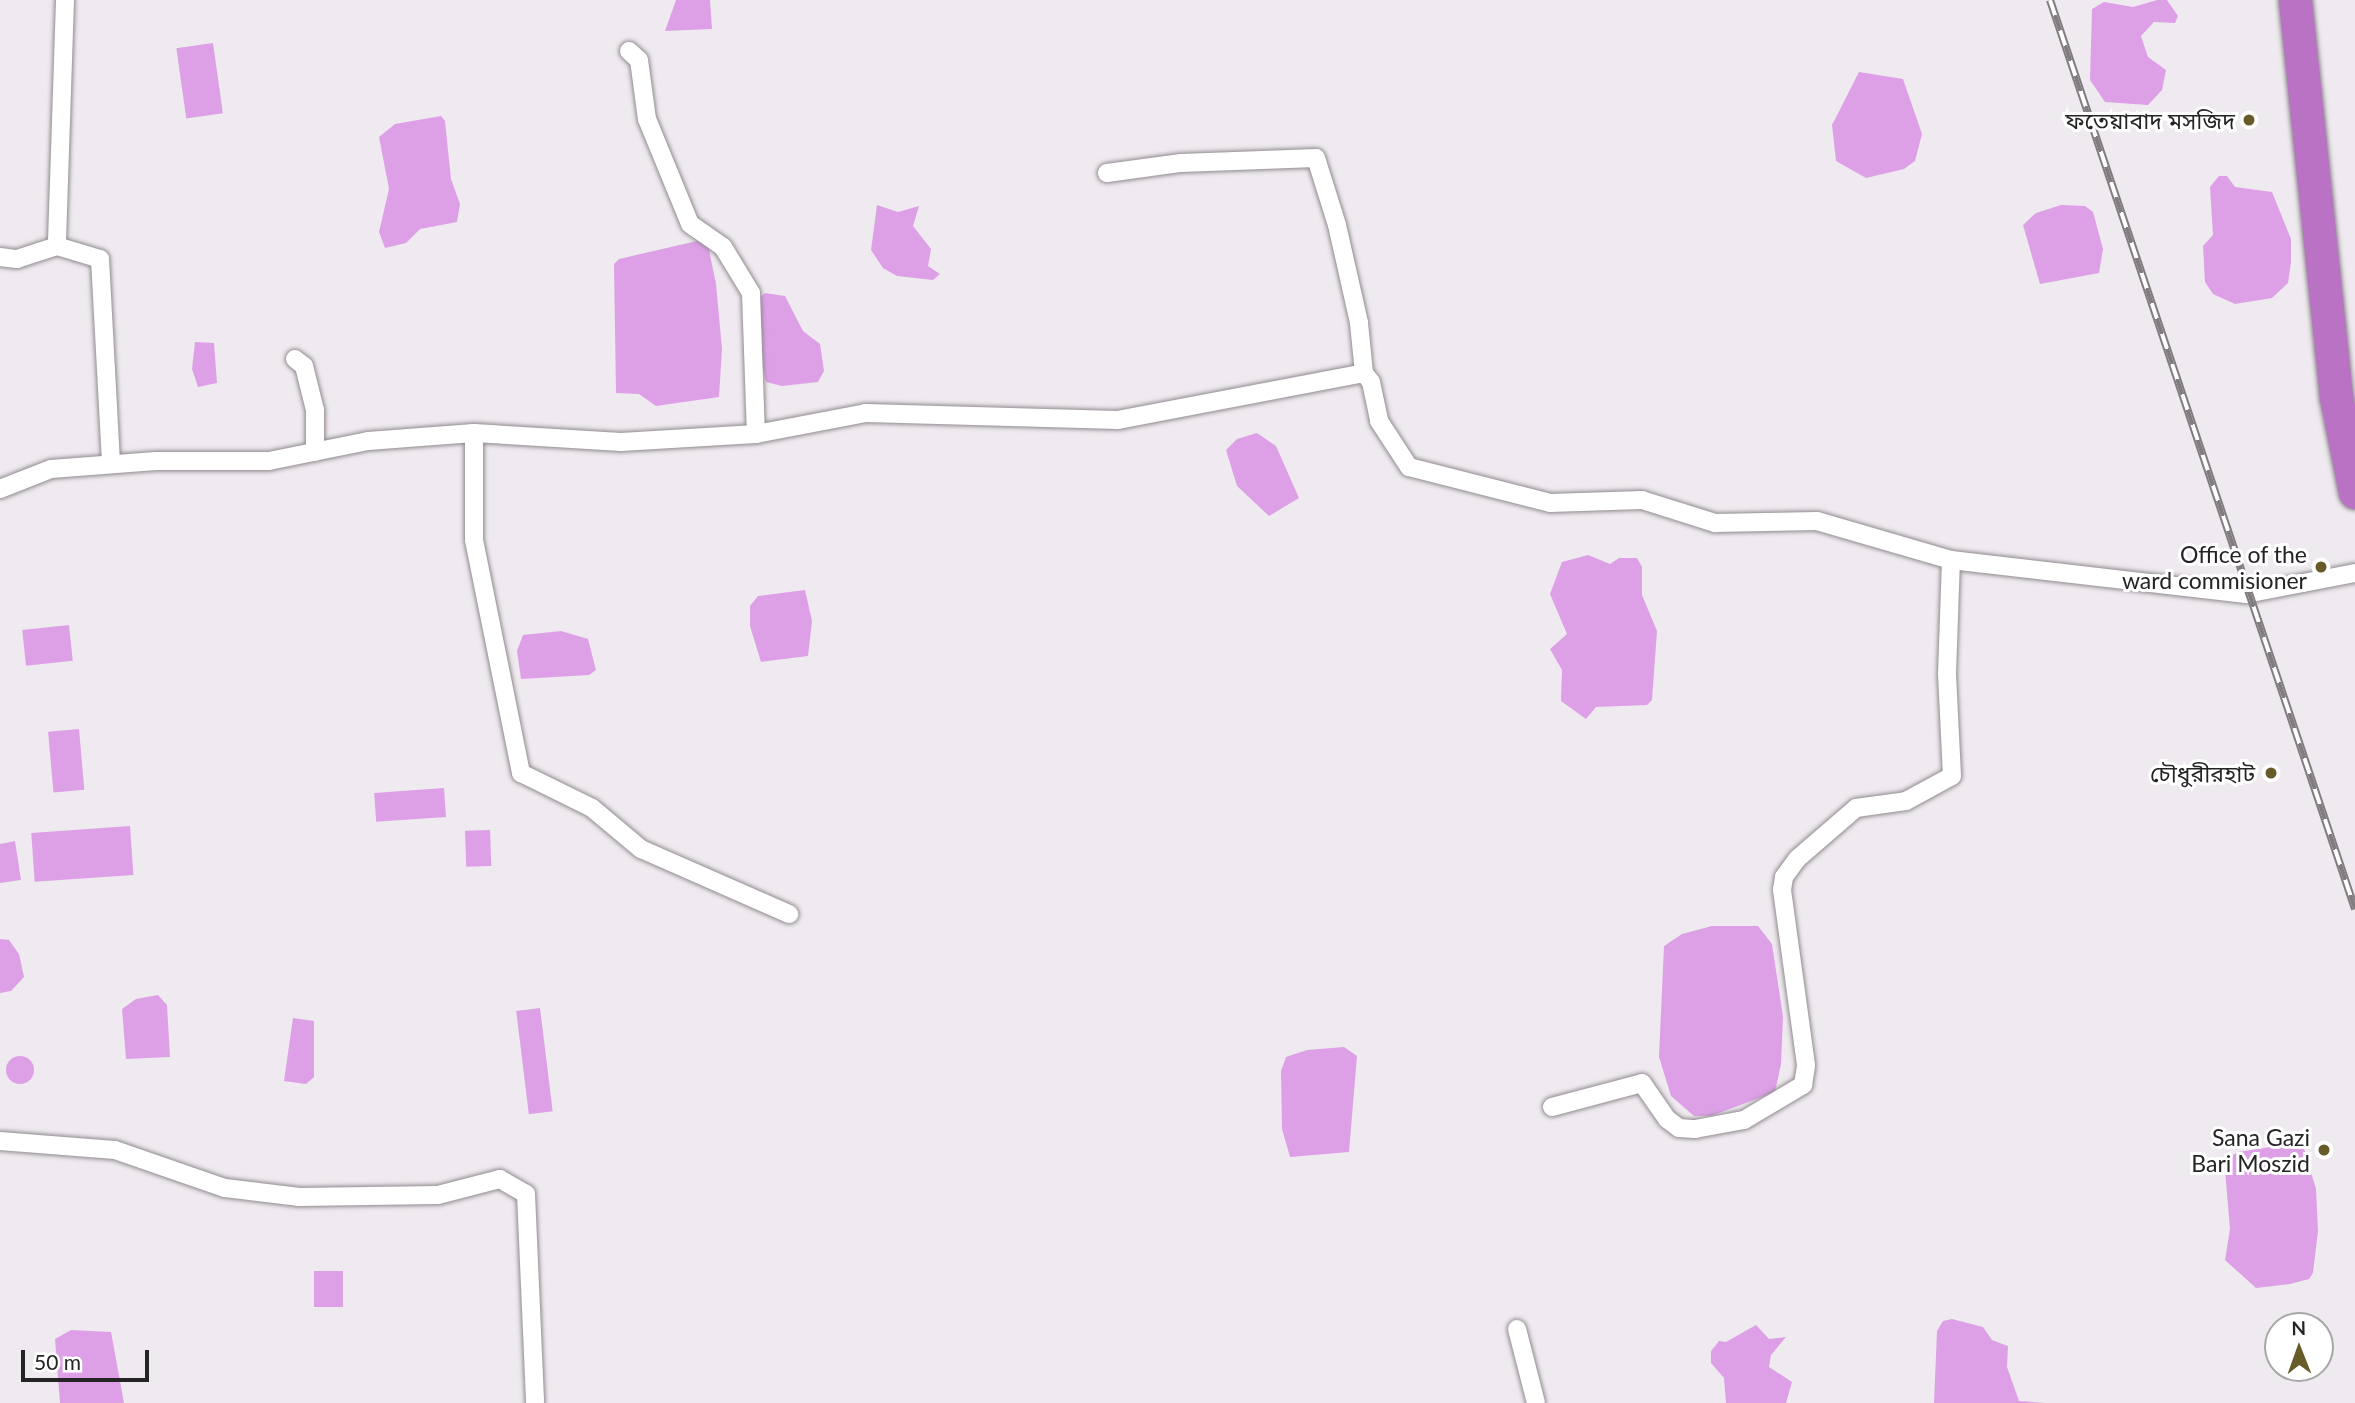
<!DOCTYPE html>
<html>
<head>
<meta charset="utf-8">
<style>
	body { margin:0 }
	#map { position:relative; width:2355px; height:1403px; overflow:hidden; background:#efeaef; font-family:Lato,"Noto Sans Bengali",sans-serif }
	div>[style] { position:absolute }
	.water>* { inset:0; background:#dda0e7; transform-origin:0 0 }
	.round { border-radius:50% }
	.roads { filter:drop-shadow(0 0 2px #908b90) drop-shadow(0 0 2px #908b90) }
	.street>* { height:18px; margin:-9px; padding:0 9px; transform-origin:9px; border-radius:9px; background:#fff }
	.highway>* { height:33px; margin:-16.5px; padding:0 16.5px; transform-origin:16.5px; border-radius:16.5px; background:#ba72c5 }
	.rail>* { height:8px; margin-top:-4px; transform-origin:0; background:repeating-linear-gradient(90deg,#fff 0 16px,#807c80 0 32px); box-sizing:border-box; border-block:2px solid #807c80 }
	.dots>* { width:19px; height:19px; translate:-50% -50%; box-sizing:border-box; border:4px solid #fff; border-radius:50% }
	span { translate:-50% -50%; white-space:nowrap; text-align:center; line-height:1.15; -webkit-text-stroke:6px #fff; paint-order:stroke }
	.poi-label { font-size:23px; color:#252325 }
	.right { translate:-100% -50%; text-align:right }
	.north { position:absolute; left:2264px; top:1312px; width:70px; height:70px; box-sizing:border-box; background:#fff; border:2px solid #a8a7a8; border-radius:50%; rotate:359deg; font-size:19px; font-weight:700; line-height:28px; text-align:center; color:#252325 }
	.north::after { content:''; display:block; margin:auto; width:24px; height:32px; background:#675c29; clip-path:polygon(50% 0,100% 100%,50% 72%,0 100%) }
	.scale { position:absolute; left:21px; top:1350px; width:128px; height:32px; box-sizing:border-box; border:4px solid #252325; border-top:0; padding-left:9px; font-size:21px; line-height:24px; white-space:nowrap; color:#252325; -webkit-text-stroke:5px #fff; paint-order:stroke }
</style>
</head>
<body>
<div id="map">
	<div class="water">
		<i style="clip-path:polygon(676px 0,710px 0,712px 29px,665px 31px)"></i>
		<i style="clip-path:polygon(2157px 0,2167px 0,2178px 16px,2175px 23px,2154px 22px,2141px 36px,2148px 57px,2166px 70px,2162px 90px,2148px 105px,2105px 102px,2090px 80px,2092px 9px,2104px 2px,2133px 7px)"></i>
		<i style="left:213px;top:43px;width:71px;height:37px;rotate:82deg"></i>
		<i style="clip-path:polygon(1859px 72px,1903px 79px,1922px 134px,1915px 161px,1904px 169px,1866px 178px,1836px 161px,1832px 125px)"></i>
		<i style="clip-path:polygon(441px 116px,445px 121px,451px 179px,460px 204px,457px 222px,420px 229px,406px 243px,385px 248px,379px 232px,389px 189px,379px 137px,395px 124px)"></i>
		<i style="clip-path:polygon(2219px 176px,2227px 176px,2235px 187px,2272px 192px,2291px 239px,2291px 262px,2288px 283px,2272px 298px,2235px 304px,2213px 294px,2205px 282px,2203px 246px,2213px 235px,2210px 187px)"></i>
		<i style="clip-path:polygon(877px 205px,898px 212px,919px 206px,913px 226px,931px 249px,928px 266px,940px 274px,933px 280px,897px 276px,883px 268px,871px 250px)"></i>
		<i style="clip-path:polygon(2061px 205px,2085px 206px,2093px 212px,2103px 249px,2099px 273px,2040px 284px,2023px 225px,2036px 213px)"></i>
		<i style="clip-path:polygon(697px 241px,708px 245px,716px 284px,722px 349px,719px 397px,656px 406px,639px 394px,616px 393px,614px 264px,619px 259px)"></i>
		<i style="clip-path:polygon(765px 293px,785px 296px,803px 331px,820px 344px,824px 371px,818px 382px,782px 386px,766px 382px,759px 349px,757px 300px)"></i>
		<i style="clip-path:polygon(195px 342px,214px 343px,217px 383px,198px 387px,192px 369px)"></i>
		<i style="clip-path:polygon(1257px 433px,1276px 446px,1299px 498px,1269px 516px,1237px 486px,1226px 450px,1237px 439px)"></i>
		<i style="clip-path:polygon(1588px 555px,1610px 564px,1619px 558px,1637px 558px,1642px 567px,1642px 595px,1657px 631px,1652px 700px,1647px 705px,1596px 707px,1586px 719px,1561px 701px,1562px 670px,1550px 649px,1567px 634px,1550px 594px,1562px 562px)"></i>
		<i style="clip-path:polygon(805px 590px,812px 621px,808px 656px,761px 662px,750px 626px,750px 606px,758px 596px)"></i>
		<i style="left:69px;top:625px;width:36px;height:47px;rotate:84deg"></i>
		<i style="clip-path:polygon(561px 631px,588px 639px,596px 670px,589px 675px,521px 679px,517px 651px,523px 635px)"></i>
		<i style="left:79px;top:729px;width:61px;height:31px;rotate:85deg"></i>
		<i style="left:444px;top:788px;width:29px;height:70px;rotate:86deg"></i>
		<i style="left:130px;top:826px;width:49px;height:99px;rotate:86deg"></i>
		<i style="left:490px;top:830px;width:36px;height:25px;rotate:88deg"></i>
		<i style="clip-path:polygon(15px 841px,21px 880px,0 883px,0 844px)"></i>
		<i style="clip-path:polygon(1712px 926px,1758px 926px,1772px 944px,1783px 1017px,1781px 1064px,1775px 1092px,1711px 1116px,1694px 1116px,1671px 1096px,1659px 1057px,1664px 946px,1682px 934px)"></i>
		<i style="clip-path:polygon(0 939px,9px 940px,19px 954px,24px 977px,11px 991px,0 993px)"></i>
		<i style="clip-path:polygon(158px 995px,167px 1005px,170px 1057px,126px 1059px,122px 1009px,136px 999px)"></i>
		<i style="left:540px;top:1008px;width:104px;height:24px;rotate:83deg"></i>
		<i style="clip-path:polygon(293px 1018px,314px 1021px,314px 1077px,306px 1084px,284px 1081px)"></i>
		<i style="clip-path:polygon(1344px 1047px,1357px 1056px,1349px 1152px,1290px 1157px,1282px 1129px,1281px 1071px,1286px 1057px,1307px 1050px)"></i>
		<i class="round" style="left:6px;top:1056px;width:28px;height:28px"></i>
		<i style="clip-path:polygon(2296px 1143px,2303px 1145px,2316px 1189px,2318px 1231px,2313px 1273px,2309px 1279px,2290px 1284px,2256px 1288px,2225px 1260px,2230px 1229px,2225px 1170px,2229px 1157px,2238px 1152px)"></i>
		<i style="left:314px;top:1271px;width:29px;height:36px"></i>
		<i style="clip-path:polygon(1952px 1319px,1983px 1327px,1992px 1340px,2008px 1346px,2007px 1367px,2019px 1401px,2046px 1403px,1934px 1403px,1937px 1331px,1943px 1321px)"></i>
		<i style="clip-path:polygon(1756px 1325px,1769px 1339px,1786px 1337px,1771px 1355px,1769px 1367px,1792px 1382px,1786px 1403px,1726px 1403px,1724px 1378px,1711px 1363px,1711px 1351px,1719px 1341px,1726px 1342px)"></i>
		<i style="clip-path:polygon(71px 1330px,111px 1332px,124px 1403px,60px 1403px,55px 1339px)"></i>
	</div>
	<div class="roads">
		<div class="street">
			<i style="left:65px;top:0;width:246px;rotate:91.9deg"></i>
			<i style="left:57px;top:246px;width:45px;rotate:16.8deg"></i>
			<i style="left:100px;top:259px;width:205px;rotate:86.9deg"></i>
			<i style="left:629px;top:51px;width:13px;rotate:42deg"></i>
			<i style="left:639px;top:60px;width:60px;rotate:82.3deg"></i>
			<i style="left:647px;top:119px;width:113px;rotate:67.7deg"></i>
			<i style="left:690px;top:224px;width:40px;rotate:34.9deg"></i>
			<i style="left:723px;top:247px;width:54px;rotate:58.7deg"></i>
			<i style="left:751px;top:293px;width:141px;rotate:88deg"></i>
			<i style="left:1107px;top:173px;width:75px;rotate:-7.7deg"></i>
			<i style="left:1181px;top:163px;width:135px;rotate:-2.1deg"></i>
			<i style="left:1316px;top:158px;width:70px;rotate:72.6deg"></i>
			<i style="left:1337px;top:225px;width:100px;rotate:77.3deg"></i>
			<i style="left:1359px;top:323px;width:50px;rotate:84.3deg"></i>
			<i style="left:1364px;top:373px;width:11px;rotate:52deg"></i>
			<i style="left:1371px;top:382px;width:40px;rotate:78deg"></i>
			<i style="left:1379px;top:421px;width:55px;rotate:56.9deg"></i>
			<i style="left:1409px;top:467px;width:146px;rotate:14.3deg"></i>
			<i style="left:1550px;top:503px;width:92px;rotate:-1.9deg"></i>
			<i style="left:1642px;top:500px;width:77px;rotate:17.5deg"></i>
			<i style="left:1715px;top:523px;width:102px;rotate:-1.1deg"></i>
			<i style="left:1817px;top:521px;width:140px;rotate:16.2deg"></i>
			<i style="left:1951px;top:560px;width:297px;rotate:6.6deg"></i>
			<i style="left:2246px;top:594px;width:111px;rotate:-10.9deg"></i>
			<i style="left:0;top:257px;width:17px;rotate:7deg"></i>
			<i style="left:17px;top:259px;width:42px;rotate:-18deg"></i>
			<i style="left:295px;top:359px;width:11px;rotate:38deg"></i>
			<i style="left:304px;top:366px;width:45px;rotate:76deg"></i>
			<i style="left:315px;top:410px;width:42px;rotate:90deg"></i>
			<i style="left:474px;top:433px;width:107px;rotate:90deg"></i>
			<i style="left:474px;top:540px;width:238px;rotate:78.6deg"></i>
			<i style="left:521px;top:773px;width:79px;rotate:26.2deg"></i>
			<i style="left:592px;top:808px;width:64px;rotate:39.9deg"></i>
			<i style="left:641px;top:849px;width:162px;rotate:23.7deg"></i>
			<i style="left:0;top:489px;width:55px;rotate:-21.4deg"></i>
			<i style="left:51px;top:469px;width:105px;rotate:-4.4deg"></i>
			<i style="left:156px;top:461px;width:113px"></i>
			<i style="left:269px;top:461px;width:101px;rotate:-11.4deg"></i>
			<i style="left:368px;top:441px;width:106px;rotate:-4.3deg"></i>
			<i style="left:474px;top:433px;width:147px;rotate:3.5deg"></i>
			<i style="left:621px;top:442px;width:135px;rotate:-3.4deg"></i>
			<i style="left:756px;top:434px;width:112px;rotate:-10.8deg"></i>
			<i style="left:866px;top:413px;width:252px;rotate:1.6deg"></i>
			<i style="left:1118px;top:420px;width:250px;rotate:-10.8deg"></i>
			<i style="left:1552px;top:1107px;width:93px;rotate:-14.9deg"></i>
			<i style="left:1642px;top:1083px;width:44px;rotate:55.2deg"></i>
			<i style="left:1667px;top:1119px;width:15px;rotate:37deg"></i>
			<i style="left:1679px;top:1128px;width:16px;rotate:4deg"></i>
			<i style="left:1695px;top:1129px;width:50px;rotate:-10.4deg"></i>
			<i style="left:1744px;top:1120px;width:69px;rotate:-30.7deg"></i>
			<i style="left:1803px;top:1085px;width:20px;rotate:-81deg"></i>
			<i style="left:1806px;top:1065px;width:177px;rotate:-97.8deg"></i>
			<i style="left:1782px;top:890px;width:13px;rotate:-81deg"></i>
			<i style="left:1784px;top:877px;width:22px;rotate:-54deg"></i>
			<i style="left:1797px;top:859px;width:78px;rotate:-40.8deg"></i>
			<i style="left:1856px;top:808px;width:50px;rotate:-8deg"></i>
			<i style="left:1906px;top:801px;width:52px;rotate:-28.5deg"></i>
			<i style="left:1952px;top:776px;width:102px;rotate:-92.8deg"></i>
			<i style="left:1947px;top:674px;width:114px;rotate:-88deg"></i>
			<i style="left:0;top:1141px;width:115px;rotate:4.5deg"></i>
			<i style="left:115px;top:1150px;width:116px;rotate:19.1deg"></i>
			<i style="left:225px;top:1188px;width:75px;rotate:6.9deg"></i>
			<i style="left:299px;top:1197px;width:139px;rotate:-0.8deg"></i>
			<i style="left:438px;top:1195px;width:64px;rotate:-14.5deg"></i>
			<i style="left:500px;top:1179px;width:30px;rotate:30deg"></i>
			<i style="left:526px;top:1194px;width:209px;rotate:87.5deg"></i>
			<i style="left:1517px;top:1329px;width:76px;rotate:75.6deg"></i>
		</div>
		<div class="highway">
			<i style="left:2295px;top:0;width:399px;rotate:84.1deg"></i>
			<i style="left:2336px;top:397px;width:97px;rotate:78.7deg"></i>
		</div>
	</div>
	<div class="rail">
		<i style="left:2050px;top:0;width:959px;rotate:71.45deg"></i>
	</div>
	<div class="dots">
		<i style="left:2249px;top:120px;background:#675c29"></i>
		<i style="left:2321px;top:567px;background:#675c29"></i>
		<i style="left:2271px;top:773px;background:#675c29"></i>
		<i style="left:2324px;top:1150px;background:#675c29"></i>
	</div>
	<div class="poi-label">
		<span class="right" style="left:2235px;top:120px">ফতেয়াবাদ মসজিদ</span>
		<span class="right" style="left:2307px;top:567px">Office of the<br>ward commisioner</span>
		<span class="right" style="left:2255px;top:773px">চৌধুরীরহাট</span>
		<span class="right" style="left:2310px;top:1150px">Sana Gazi<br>Bari Moszid</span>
	</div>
	<div class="north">N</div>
	<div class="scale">50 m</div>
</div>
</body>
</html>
